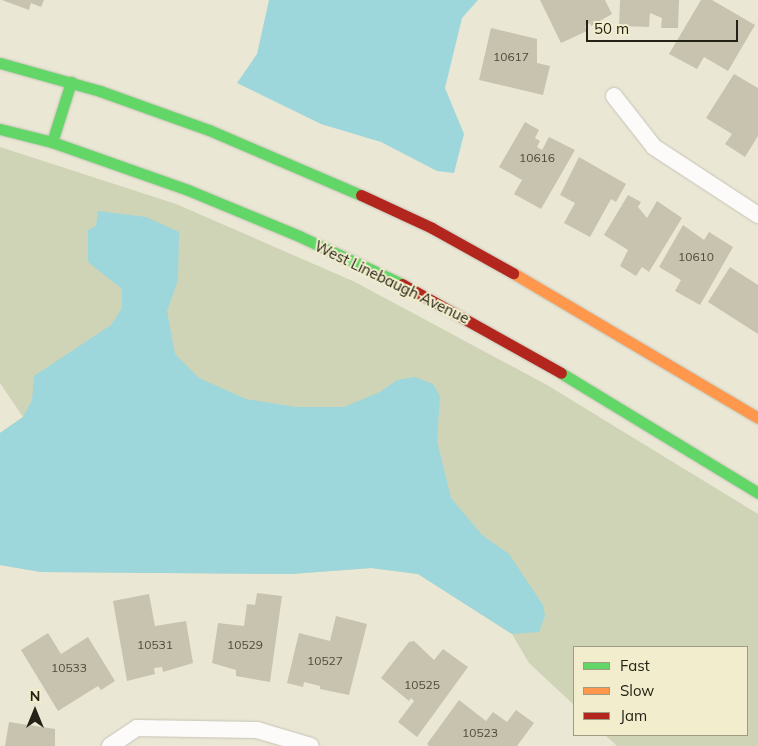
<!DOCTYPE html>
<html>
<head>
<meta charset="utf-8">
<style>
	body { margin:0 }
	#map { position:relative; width:758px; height:746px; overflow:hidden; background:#eae7d5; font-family:Mulish,sans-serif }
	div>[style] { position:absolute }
	.green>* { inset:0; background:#ced4b5 }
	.water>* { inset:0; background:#9dd6db }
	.building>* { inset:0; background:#c7c3af }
	.roads { filter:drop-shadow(0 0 1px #c7c4b7) drop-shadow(0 0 1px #c7c4b7) }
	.street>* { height:16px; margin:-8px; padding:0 8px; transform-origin:8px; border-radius:8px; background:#fcfbf9 }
	.fast>* { height:11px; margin:-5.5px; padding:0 5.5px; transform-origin:5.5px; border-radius:5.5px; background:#63d668 }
	.slow>* { height:11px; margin:-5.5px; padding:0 5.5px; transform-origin:5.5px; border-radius:5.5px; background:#ff974d }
	.jam>* { height:11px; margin:-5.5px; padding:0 5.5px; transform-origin:5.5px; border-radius:5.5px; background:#b3261e }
	span { translate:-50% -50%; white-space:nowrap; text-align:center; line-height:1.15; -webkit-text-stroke:4px #f2edcd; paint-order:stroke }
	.number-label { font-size:12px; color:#4d4a3c }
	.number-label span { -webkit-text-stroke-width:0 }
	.street-label { font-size:15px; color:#242216 }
	.legend { position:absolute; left:573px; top:646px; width:175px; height:90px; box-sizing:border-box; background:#f2edcd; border:1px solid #a09c84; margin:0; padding:6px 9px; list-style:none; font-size:15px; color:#242216 }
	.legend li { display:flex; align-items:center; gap:10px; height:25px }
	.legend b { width:25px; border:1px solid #a09c84 }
	.north { position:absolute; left:10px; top:686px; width:50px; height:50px; -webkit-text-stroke:4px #f2edcd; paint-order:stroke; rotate:0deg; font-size:14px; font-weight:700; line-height:20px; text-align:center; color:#242216 }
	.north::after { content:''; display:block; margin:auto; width:18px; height:22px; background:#242216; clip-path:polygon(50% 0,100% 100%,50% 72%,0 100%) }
	.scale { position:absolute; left:586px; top:20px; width:152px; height:22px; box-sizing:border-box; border:2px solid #242216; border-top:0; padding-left:6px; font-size:15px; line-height:18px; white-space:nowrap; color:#242216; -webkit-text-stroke:4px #f2edcd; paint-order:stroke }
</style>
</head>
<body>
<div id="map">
	<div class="green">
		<i style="clip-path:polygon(0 147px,176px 204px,355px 282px,547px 385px,758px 514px,758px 746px,617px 746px,605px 735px,747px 735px,747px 647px,574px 647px,574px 705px,529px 663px,512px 634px,418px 574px,371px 568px,291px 574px,41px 572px,0 565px,0 433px,23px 417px,0 383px)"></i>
	</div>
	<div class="water">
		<i style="clip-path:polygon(269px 0,478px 0,462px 18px,445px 88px,464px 134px,454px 173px,437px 171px,381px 142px,321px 124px,237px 83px,257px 54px)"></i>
		<i style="clip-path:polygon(98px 211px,146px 217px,179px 232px,178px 280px,167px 311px,175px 354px,199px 378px,246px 399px,295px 407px,344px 407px,380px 392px,397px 380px,415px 377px,433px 384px,440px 396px,437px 441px,451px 498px,482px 535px,509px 554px,543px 605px,545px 616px,539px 632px,512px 634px,418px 574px,371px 568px,291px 574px,41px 572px,0 565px,0 433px,23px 417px,32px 400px,34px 376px,111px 325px,122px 308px,122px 289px,88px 262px,88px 230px,96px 226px)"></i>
	</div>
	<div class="building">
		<i style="clip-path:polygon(2px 0,44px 0,41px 7px,31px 3px,29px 10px)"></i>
		<i style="clip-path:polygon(540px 0,605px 0,612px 14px,591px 26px,590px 23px,585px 26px,587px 31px,561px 43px)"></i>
		<i style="clip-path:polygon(620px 0,679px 0,678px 28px,661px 28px,662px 18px,650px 13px,649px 27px,619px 26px)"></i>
		<i style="clip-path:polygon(701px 0,712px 0,755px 25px,728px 71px,704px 57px,697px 69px,669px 54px)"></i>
		<i style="clip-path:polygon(491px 28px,537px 39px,537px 63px,550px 66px,543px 95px,479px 80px)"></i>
		<i style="clip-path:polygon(734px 74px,758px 88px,758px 136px,745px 157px,725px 144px,732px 134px,706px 118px)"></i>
		<i style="clip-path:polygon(525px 122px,539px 130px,535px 138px,540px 141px,537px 147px,542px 150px,549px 137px,575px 150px,541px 209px,514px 194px,522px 180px,499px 167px)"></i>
		<i style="clip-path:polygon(579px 157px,626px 184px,616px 202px,611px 199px,590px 237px,564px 223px,575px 203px,560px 195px)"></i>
		<i style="clip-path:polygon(628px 195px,641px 202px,638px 207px,647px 218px,657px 201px,682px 218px,649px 272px,642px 267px,636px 276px,620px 266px,628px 250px,604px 235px)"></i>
		<i style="clip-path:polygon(683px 225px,704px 240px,709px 232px,733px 247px,700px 305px,675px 291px,681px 280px,659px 267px)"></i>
		<i style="clip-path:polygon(730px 267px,758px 285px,758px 334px,708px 302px)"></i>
		<i style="clip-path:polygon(257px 593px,282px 596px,270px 682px,236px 676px,236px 670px,212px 663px,218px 623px,244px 626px,247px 604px,255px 605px)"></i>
		<i style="clip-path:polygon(149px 594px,155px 626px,186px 621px,193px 663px,163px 672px,162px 667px,154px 668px,155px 674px,127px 681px,113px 601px)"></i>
		<i style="clip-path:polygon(336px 616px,367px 624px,349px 695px,320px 689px,320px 686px,304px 682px,303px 687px,287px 683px,299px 633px,330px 641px)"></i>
		<i style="clip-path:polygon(48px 633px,61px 654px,88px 637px,115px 681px,101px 690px,98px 686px,58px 711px,21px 650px)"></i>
		<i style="clip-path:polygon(414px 641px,434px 660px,443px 649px,468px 667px,417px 737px,398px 722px,414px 701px,411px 698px,409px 701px,381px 678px,409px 642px)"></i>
		<i style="clip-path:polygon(459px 700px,486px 721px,493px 712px,507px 722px,516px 710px,534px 723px,517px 746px,429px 746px,427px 744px)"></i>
		<i style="clip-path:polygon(9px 722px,55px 729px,55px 746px,5px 746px)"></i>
	</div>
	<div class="roads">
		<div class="street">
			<i style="left:614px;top:96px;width:65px;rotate:51.9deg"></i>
			<i style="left:654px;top:147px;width:124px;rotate:33.2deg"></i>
			<i style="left:110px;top:746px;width:32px;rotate:-34deg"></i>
			<i style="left:137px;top:728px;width:120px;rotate:1deg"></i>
			<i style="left:257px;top:730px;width:56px;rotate:16.5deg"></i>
		</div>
		<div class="fast">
			<i style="left:0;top:63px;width:104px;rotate:15.6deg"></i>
			<i style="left:100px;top:91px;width:116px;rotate:19.7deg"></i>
			<i style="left:209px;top:130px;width:165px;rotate:23.2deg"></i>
			<i style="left:0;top:129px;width:54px;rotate:14deg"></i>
			<i style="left:52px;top:142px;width:144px;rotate:19.4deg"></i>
			<i style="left:188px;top:190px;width:120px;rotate:22.5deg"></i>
			<i style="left:299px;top:236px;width:114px;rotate:25deg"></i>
			<i style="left:52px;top:142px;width:63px;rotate:-72.4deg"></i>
			<i style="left:561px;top:373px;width:231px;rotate:31.3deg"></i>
		</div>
		<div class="slow">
			<i style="left:513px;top:273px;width:285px;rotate:30.6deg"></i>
		</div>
		<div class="jam">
			<i style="left:361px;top:195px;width:78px;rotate:24.9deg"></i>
			<i style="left:432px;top:228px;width:93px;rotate:29.1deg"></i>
			<i style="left:402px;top:284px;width:182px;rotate:29.2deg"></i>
		</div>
	</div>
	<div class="number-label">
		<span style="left:511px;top:57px">10617</span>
		<span style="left:537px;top:158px">10616</span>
		<span style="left:696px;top:257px">10610</span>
		<span style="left:155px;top:645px">10531</span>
		<span style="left:245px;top:645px">10529</span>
		<span style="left:325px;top:661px">10527</span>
		<span style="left:69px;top:668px">10533</span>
		<span style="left:422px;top:685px">10525</span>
		<span style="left:480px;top:733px">10523</span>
	</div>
	<div class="street-label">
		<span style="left:392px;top:282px;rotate:26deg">West Linebaugh Avenue</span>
	</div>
	<ul class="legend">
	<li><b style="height:6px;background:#63d668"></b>Fast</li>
	<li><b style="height:6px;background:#ff974d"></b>Slow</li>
	<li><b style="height:6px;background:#b3261e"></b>Jam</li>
	</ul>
	<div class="north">N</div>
	<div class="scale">50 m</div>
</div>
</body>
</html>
